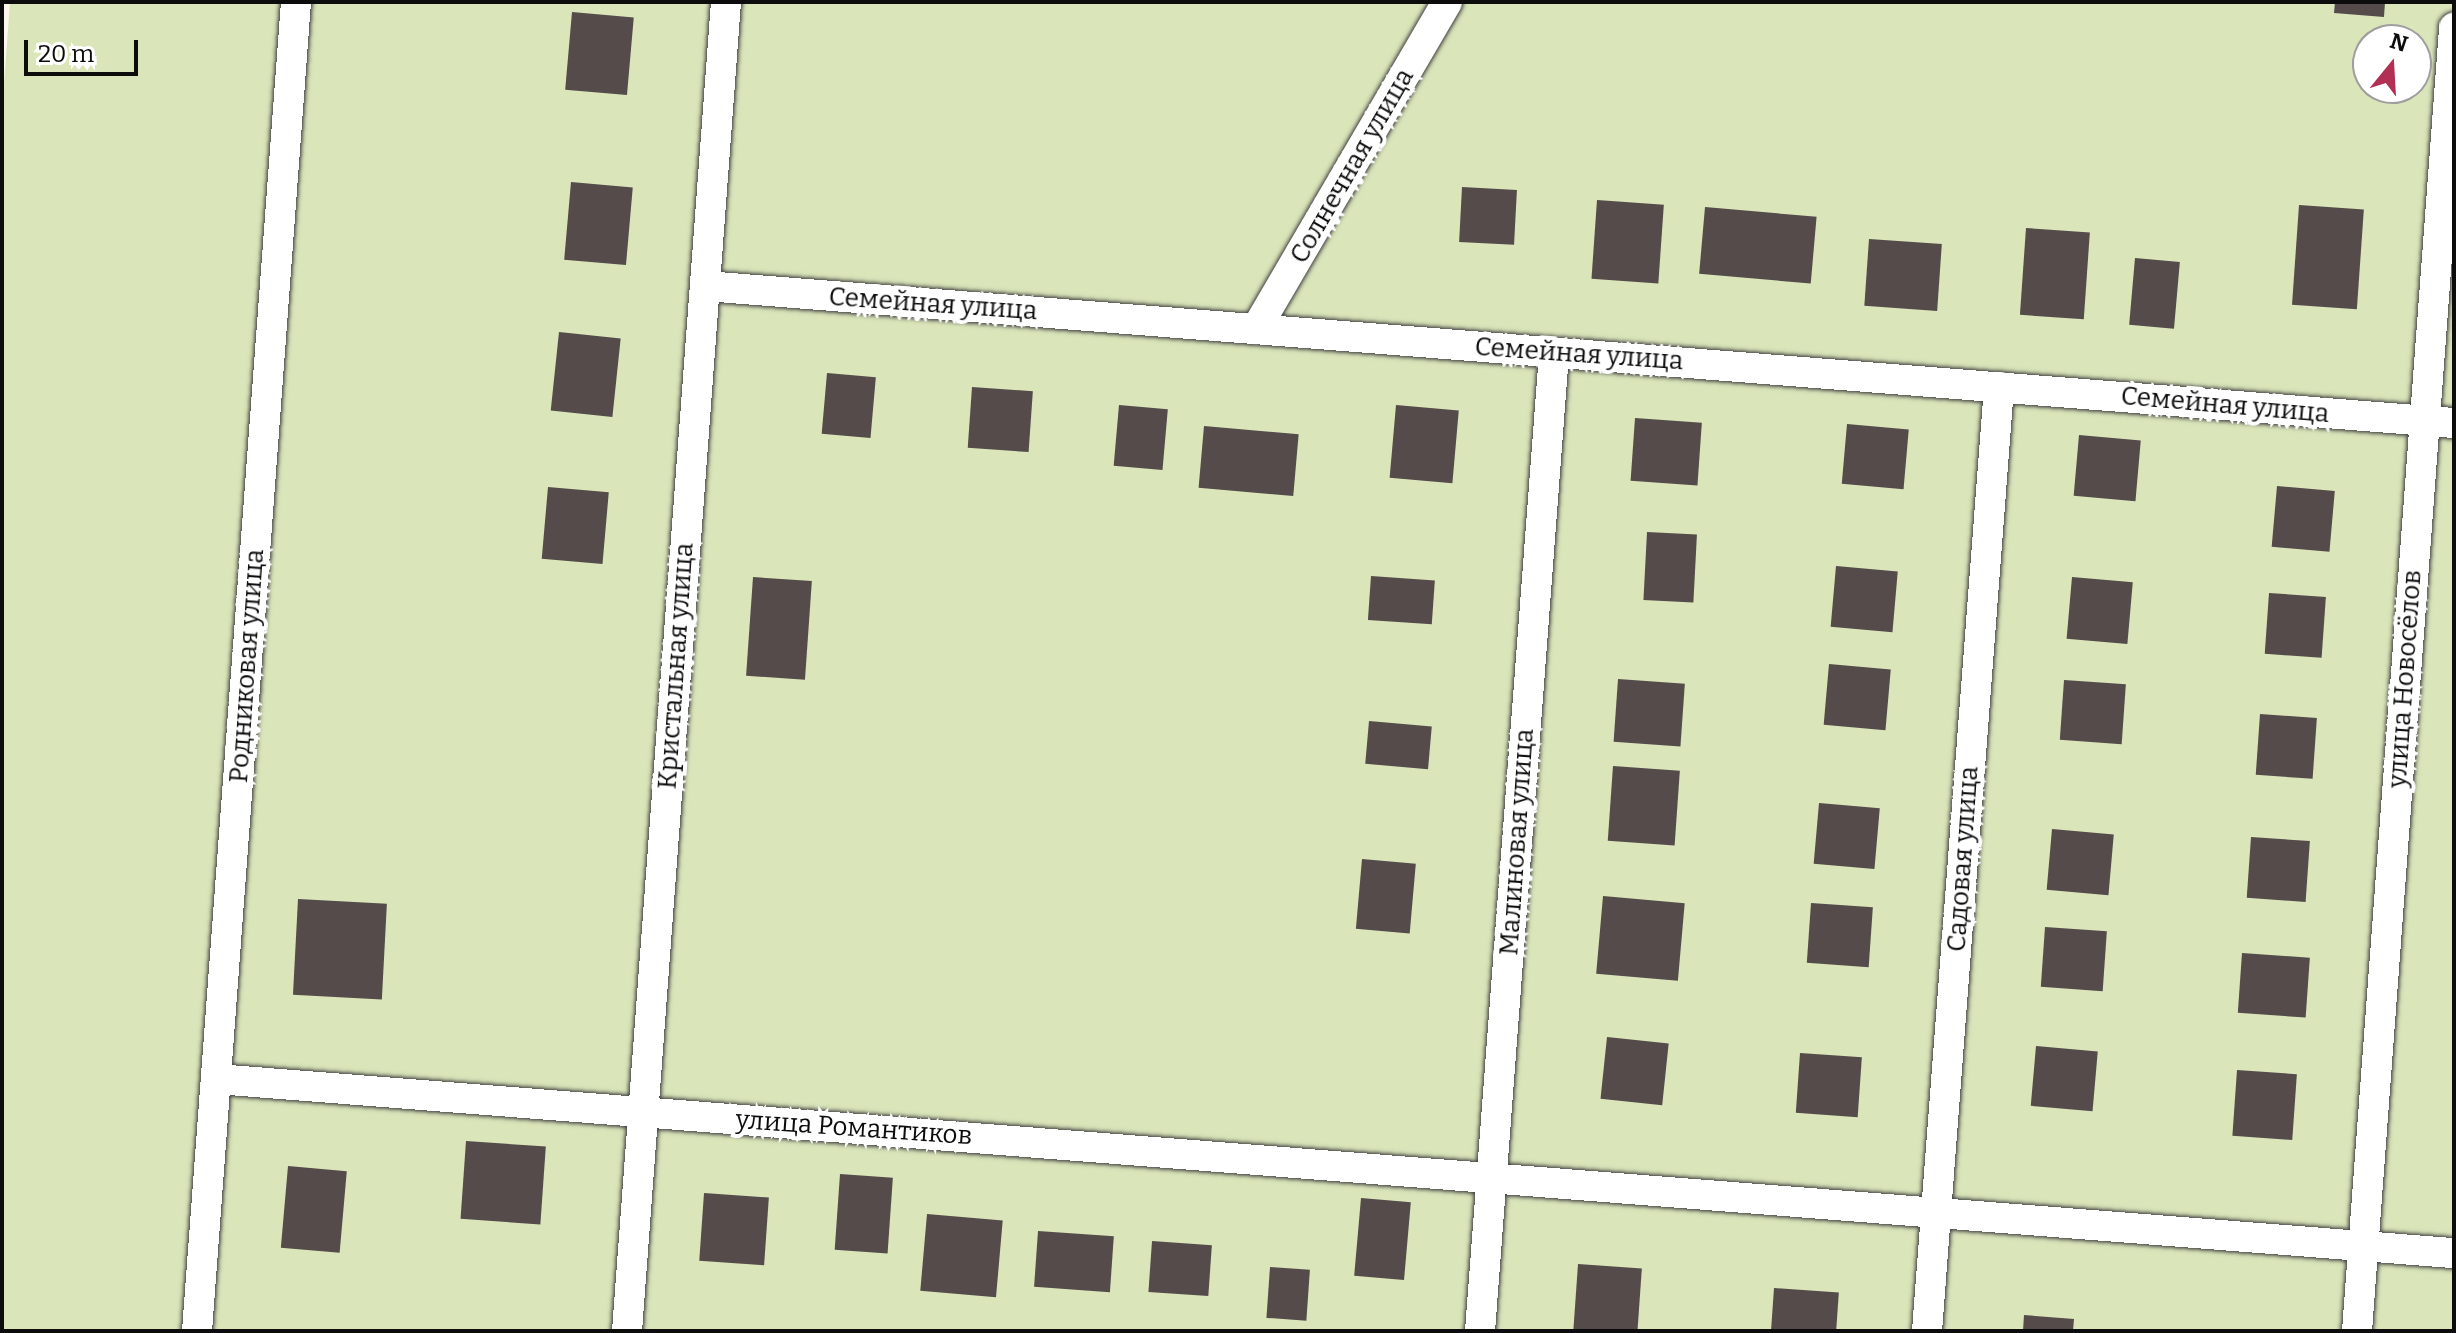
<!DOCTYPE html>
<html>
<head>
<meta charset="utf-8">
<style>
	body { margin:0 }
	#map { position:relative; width:2456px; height:1333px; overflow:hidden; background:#fef7ed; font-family:Bitter,serif }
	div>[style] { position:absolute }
	.green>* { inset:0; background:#dae5ba }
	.building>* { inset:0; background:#544b4a; transform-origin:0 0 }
	.roads { filter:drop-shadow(0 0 2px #3f3f3f) drop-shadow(0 0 2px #3f3f3f) }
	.street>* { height:30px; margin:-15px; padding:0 15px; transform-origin:15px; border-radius:15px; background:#fff }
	span { translate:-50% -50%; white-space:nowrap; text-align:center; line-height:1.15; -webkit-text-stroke:8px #fff; paint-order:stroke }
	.street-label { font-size:26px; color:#0c0c0c }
	.frame { position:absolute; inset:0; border:4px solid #0c0c0c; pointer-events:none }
	.north { position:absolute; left:2352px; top:24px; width:80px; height:80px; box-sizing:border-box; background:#fff; border:2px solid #9e9e9e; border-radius:50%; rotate:18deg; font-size:22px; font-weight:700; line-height:32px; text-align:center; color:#0c0c0c }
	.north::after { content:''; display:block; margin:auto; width:28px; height:36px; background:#b13053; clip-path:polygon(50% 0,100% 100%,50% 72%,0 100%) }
	.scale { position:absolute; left:24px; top:40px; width:114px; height:36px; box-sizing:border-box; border:4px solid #0c0c0c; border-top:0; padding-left:10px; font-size:24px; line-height:28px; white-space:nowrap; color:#0c0c0c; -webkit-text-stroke:6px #fff; paint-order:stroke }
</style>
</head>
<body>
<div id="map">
	<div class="green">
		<i style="clip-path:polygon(evenodd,10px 2px,2454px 2px,2454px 1331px,2px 1331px,2px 111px,10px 2px,2368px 40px,2416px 40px,2416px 88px,2368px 88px,2368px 40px)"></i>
	</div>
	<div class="building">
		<i style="clip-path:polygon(2335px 2px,2385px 2px,2384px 17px,2334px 13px)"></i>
		<i style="left:572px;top:12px;width:62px;height:78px;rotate:5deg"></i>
		<i style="left:571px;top:182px;width:62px;height:78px;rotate:5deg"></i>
		<i style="left:1462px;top:187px;width:55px;height:55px;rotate:3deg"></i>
		<i style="left:1597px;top:200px;width:67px;height:79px;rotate:4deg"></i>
		<i style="left:2299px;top:205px;width:65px;height:100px;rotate:4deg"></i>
		<i style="left:1705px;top:207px;width:112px;height:67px;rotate:5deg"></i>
		<i style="left:2026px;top:228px;width:64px;height:87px;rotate:4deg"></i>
		<i style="left:1869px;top:239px;width:73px;height:67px;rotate:4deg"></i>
		<i style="left:2135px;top:258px;width:45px;height:67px;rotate:5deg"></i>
		<i style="left:559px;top:332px;width:62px;height:79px;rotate:6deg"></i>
		<i style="left:827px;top:373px;width:49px;height:61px;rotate:5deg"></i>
		<i style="left:972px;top:387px;width:61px;height:61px;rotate:4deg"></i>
		<i style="left:1119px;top:405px;width:49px;height:61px;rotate:5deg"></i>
		<i style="left:1396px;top:405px;width:63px;height:73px;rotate:5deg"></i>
		<i style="left:1635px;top:418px;width:67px;height:63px;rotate:4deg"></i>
		<i style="left:1847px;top:424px;width:62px;height:60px;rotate:5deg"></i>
		<i style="left:1204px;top:426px;width:95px;height:62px;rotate:5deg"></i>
		<i style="left:2079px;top:435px;width:62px;height:61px;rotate:5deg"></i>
		<i style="left:2277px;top:486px;width:58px;height:61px;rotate:5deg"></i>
		<i style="left:548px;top:487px;width:61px;height:72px;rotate:5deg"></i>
		<i style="left:1647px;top:532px;width:50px;height:68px;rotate:3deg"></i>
		<i style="left:1836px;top:566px;width:62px;height:61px;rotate:5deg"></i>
		<i style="left:1371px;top:576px;width:64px;height:44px;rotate:4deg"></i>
		<i style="left:753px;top:577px;width:59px;height:99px;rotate:4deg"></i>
		<i style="left:2072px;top:577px;width:61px;height:62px;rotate:5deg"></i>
		<i style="left:2269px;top:593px;width:57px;height:61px;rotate:4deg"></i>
		<i style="left:1829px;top:664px;width:62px;height:61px;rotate:5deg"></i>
		<i style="left:1618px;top:679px;width:67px;height:63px;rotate:4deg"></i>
		<i style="left:2064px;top:680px;width:62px;height:60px;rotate:4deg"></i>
		<i style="left:2260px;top:714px;width:57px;height:61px;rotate:4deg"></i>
		<i style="left:1369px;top:721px;width:63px;height:43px;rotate:5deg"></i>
		<i style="left:1613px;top:766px;width:67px;height:75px;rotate:4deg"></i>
		<i style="left:1819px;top:803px;width:61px;height:61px;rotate:5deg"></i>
		<i style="left:2052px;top:829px;width:62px;height:61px;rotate:5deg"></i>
		<i style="left:2251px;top:837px;width:59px;height:61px;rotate:4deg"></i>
		<i style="left:1362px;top:859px;width:54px;height:70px;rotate:5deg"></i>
		<i style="left:1603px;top:896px;width:82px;height:78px;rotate:5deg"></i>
		<i style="left:298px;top:899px;width:89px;height:96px;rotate:3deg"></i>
		<i style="left:1811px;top:903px;width:62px;height:60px;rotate:4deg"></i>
		<i style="left:2045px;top:927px;width:62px;height:60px;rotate:4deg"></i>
		<i style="left:2242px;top:953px;width:68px;height:60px;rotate:4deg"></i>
		<i style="left:1607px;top:1037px;width:62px;height:62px;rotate:6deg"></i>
		<i style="left:2036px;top:1046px;width:62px;height:60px;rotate:5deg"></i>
		<i style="left:1800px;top:1053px;width:62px;height:60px;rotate:4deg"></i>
		<i style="left:2237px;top:1070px;width:60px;height:66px;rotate:4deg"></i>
		<i style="left:466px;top:1141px;width:80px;height:78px;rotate:4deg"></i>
		<i style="left:288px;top:1166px;width:59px;height:82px;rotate:5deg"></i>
		<i style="left:840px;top:1174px;width:53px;height:76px;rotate:4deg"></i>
		<i style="left:704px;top:1193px;width:65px;height:68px;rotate:4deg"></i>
		<i style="left:1361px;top:1198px;width:50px;height:78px;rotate:5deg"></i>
		<i style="left:927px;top:1214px;width:76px;height:77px;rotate:5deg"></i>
		<i style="left:1038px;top:1231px;width:76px;height:56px;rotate:4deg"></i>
		<i style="left:1152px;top:1241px;width:60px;height:51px;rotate:4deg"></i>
		<i style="left:1578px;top:1264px;width:64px;height:67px;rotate:4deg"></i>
		<i style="left:1270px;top:1267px;width:40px;height:51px;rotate:4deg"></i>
		<i style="left:1774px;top:1288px;width:65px;height:43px;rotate:4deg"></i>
		<i style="clip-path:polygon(2024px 1315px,2074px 1319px,2073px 1331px,2023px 1331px)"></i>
	</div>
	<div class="roads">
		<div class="street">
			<i style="left:705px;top:286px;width:1754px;rotate:4.48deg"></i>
			<i style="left:1256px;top:329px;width:379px;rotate:-59.7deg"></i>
			<i style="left:216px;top:1079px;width:2245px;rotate:4.45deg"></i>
			<i style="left:197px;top:1331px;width:1333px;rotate:-85.74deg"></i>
			<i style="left:627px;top:1331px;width:1333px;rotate:-85.74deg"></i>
			<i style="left:1480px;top:1331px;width:981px;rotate:-85.67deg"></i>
			<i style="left:1927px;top:1331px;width:947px;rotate:-85.64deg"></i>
			<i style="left:2357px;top:1331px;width:1307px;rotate:-85.74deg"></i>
		</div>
	</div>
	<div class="street-label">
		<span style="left:1352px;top:166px;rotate:-60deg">Солнечная улица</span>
		<span style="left:933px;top:304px;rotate:4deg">Семейная улица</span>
		<span style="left:1579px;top:354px;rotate:4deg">Семейная улица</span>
		<span style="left:2225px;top:405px;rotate:5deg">Семейная улица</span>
		<span style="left:247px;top:666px;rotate:-86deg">Родниковая улица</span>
		<span style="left:676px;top:666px;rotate:-86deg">Кристальная улица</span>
		<span style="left:2405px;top:679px;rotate:-86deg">улица Новосёлов</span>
		<span style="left:1517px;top:842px;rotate:-86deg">Малиновая улица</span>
		<span style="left:1963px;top:859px;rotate:-86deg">Садовая улица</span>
		<span style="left:854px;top:1128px;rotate:4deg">улица Романтиков</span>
	</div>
	<div class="frame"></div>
	<div class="north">N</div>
	<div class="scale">20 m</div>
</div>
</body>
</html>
